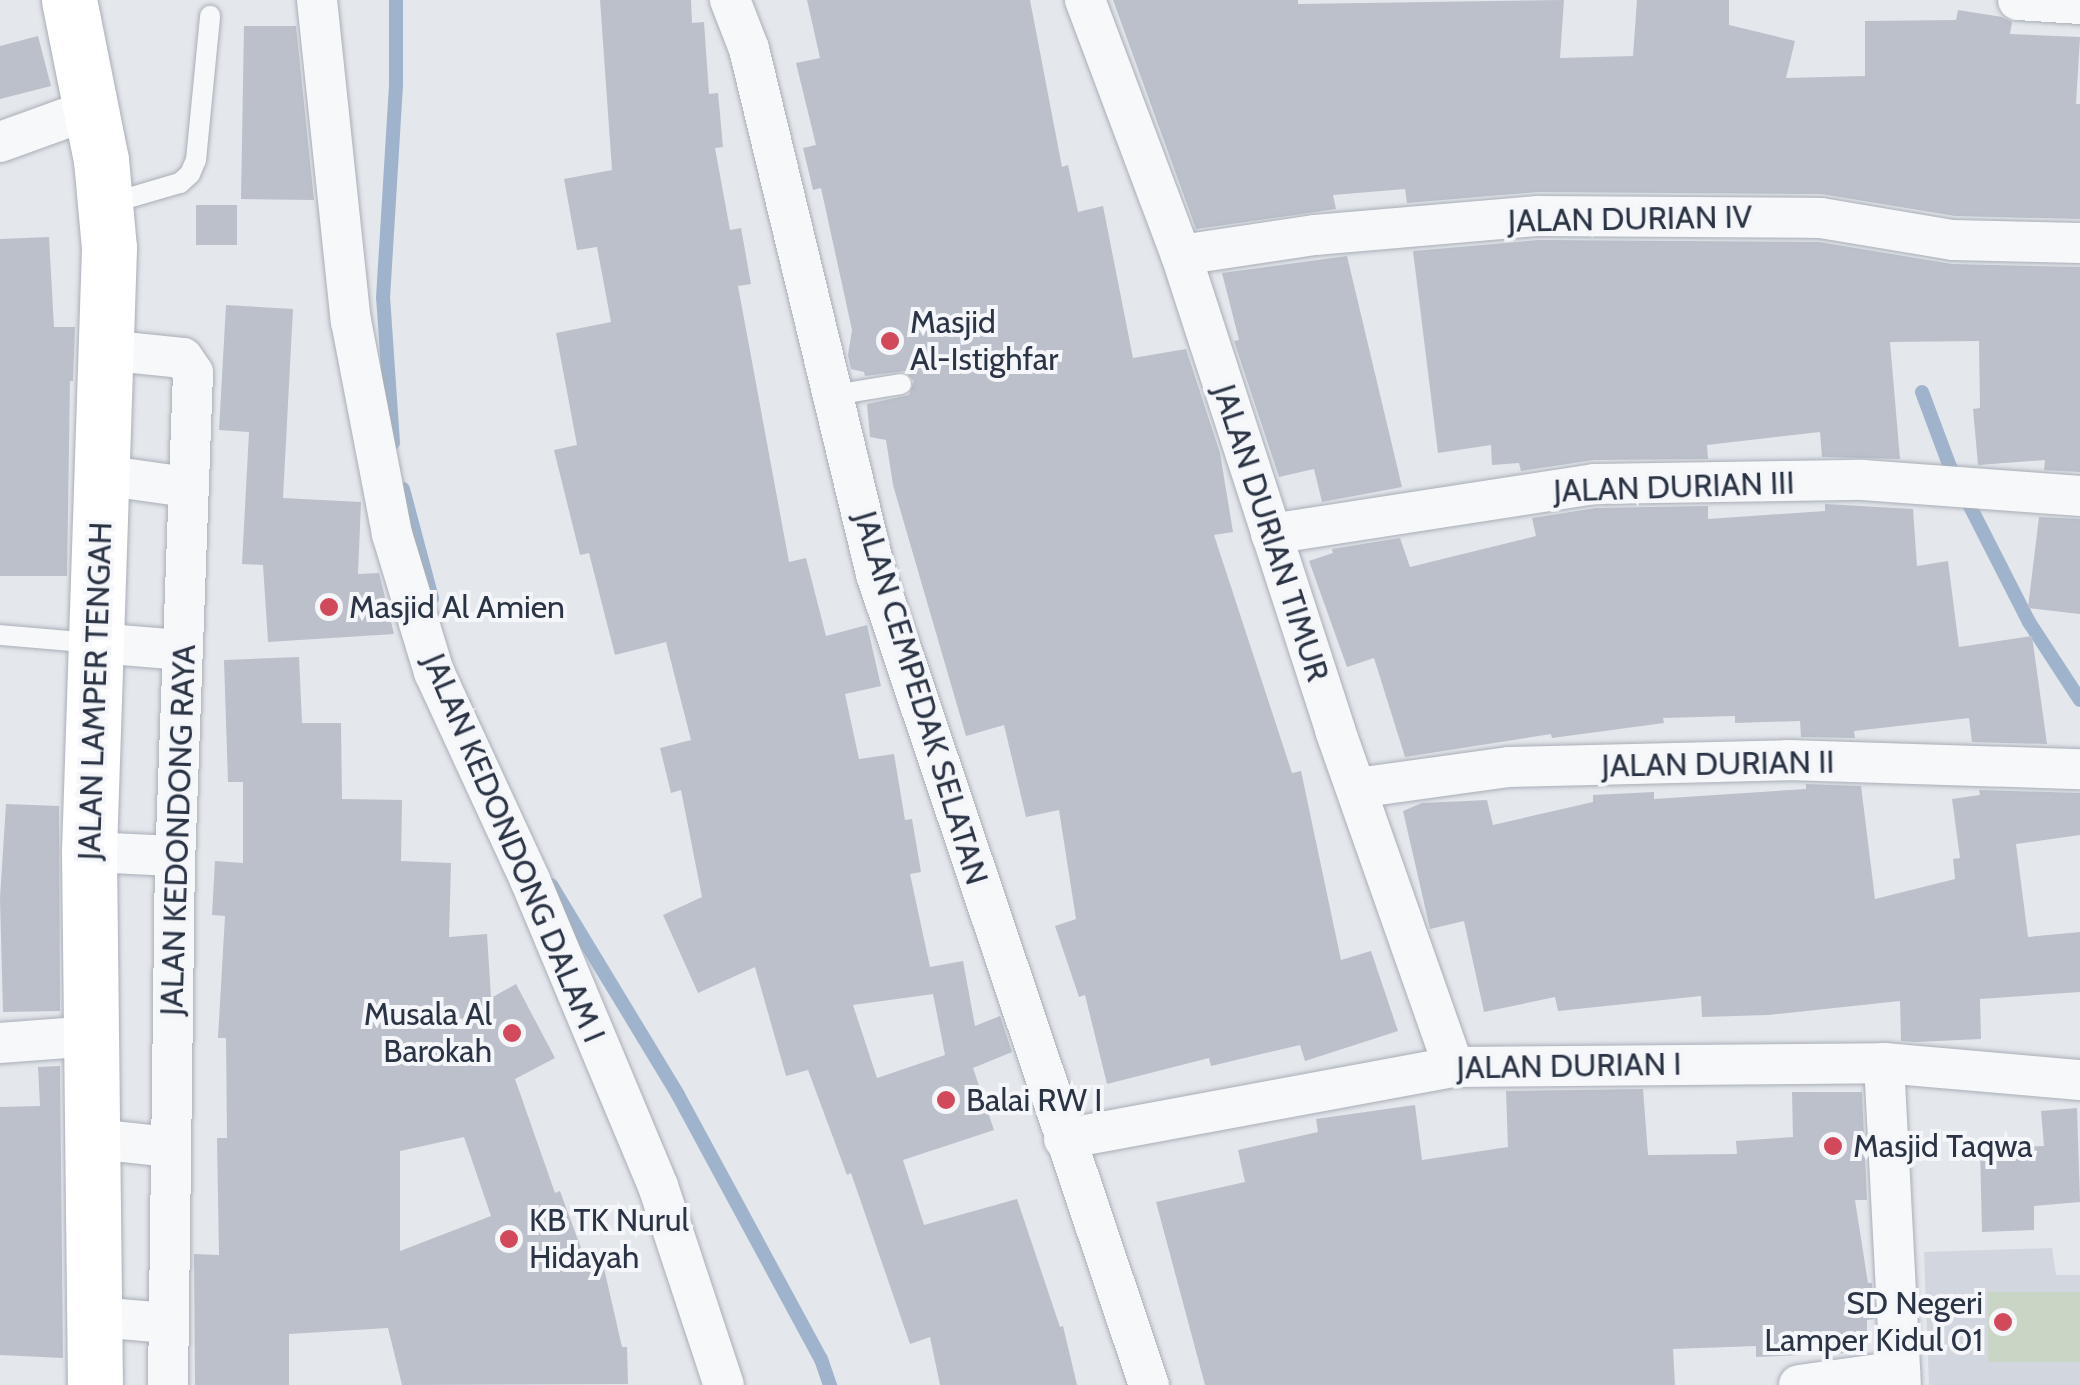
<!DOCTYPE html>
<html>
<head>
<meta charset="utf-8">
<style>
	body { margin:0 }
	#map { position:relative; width:2080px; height:1385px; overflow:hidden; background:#e4e7ec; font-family:Cabin,sans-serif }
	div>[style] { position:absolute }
	.built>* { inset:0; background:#d2d6de }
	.green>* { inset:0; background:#c9d6c5; transform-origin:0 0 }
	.stream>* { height:14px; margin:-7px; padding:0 7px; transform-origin:7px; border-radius:7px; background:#9fb4cc }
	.building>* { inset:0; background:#bbc0ca; transform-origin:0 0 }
	.roads { filter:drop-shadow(0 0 2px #a9aeb7) drop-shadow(0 0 2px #a9aeb7) }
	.service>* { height:20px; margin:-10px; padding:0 10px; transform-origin:10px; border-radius:10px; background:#f7f8fa }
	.minor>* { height:40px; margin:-20px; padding:0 20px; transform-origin:20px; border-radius:20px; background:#f7f8fa }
	.secondary>* { height:55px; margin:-27.5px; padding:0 27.5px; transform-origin:27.5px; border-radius:27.5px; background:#fff }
	.dots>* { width:28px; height:28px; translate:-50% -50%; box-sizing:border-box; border:5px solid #f4f6f9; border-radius:50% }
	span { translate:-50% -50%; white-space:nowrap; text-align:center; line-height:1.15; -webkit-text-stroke:8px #f4f6f9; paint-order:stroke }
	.street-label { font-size:32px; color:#2b3445 }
	.poi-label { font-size:32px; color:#2b3445 }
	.left { translate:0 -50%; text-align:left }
	.right { translate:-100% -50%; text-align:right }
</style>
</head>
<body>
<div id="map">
	<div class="built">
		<i style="clip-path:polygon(2052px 1248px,2056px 1275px,2080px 1275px,2080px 1385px,1929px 1385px,1924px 1252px)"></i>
	</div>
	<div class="green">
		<i style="left:2080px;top:1292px;width:70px;height:92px;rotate:90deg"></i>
	</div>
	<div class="stream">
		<i style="left:1922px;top:392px;width:80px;rotate:69.5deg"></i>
		<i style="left:1950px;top:467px;width:174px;rotate:63deg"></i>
		<i style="left:2029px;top:622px;width:93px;rotate:56.8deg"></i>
		<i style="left:393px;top:443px;width:145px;rotate:-93.9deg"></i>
		<i style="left:383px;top:298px;width:215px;rotate:-86.5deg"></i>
		<i style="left:396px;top:83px;width:83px;rotate:-90deg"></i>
		<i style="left:403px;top:489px;width:113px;rotate:75.1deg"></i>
		<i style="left:551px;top:885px;width:245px;rotate:58.8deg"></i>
		<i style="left:678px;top:1095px;width:300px;rotate:61.6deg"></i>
		<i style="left:821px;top:1359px;width:28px;rotate:71deg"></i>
	</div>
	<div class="building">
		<i style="clip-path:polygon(evenodd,600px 0,691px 0,692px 23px,704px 22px,709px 94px,718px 93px,723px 147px,715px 148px,730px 230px,741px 228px,751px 284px,738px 286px,789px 562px,806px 558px,826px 636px,867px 625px,881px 686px,845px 694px,859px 759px,894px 754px,905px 820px,912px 819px,921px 872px,910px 874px,930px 967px,963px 961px,975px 1026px,1000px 1016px,1012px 1052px,973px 1068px,994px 1130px,903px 1160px,924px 1225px,1017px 1199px,1060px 1327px,1063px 1326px,1077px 1385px,940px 1385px,930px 1337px,910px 1344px,851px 1173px,847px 1175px,808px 1070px,786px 1076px,755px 967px,698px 993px,663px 915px,702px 897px,681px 790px,671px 793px,660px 748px,691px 740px,666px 642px,615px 655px,589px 553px,580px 555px,554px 450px,577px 445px,556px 333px,611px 322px,597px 247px,577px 250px,564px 179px,612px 170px,600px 0,933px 994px,945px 1055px,877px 1078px,853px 1005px,933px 994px)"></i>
		<i style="clip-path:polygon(807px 0,1030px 0,1062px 167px,1068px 165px,1078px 212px,1103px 206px,1133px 358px,1186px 349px,1220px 453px,1233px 532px,1214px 535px,1292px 773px,1301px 771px,1341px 960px,1371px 951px,1398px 1031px,1305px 1061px,1300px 1045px,1211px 1066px,1209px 1058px,1107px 1084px,1085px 995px,1079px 997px,1055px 926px,1076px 919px,1059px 810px,1026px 817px,1004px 725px,966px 736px,893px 485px,886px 440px,870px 437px,867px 404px,909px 395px,914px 381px,905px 371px,865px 376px,864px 372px,851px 369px,848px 355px,852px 330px,821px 188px,813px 190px,803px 148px,816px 145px,796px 63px,820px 58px)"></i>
		<i style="clip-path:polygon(1113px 0,1298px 0,1298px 4px,1564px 0,1560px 58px,1633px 56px,1637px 0,1729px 0,1729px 25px,1795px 41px,1786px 78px,1865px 76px,1865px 21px,1956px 20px,1958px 10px,2002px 17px,2012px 22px,2010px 34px,2080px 37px,2076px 104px,2080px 104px,2080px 219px,1955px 216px,1821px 194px,1538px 192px,1407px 203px,1405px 189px,1333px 195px,1336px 209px,1196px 229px)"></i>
		<i style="clip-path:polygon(244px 26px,296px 26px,314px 200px,241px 199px)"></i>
		<i style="clip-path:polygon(38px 36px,51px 86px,0 99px,0 46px)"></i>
		<i style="left:196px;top:205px;width:41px;height:40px"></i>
		<i style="clip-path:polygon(49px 237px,54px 327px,75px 327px,73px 381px,70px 381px,67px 576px,0 576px,0 239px)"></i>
		<i style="clip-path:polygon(1539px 240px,1819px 242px,1952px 264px,2080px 267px,2080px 472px,2044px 470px,2045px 460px,1978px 465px,1973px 409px,1980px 408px,1979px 341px,1890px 342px,1900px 459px,1822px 457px,1820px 432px,1707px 445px,1708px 459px,1594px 460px,1521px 471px,1519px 463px,1492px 465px,1491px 445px,1438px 453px,1413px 251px)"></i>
		<i style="clip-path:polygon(1347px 256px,1402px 487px,1322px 502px,1314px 469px,1279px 477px,1234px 341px,1239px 340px,1222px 273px)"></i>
		<i style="clip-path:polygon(226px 305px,293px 309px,283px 498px,361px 502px,358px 574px,379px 573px,394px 634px,268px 642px,263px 565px,242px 564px,249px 432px,219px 430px)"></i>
		<i style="clip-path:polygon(1825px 504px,1913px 509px,1917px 566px,1948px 561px,1959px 647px,2032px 636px,2047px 744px,1972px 742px,1969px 718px,1854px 731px,1855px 738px,1801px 737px,1800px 721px,1735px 723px,1735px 716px,1663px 718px,1664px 723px,1552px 738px,1551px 734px,1405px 757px,1374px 658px,1347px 667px,1309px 561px,1333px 553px,1332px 549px,1400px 538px,1410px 567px,1536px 536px,1532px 518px,1596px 508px,1708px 506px,1708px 519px,1825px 511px)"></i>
		<i style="clip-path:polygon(2039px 517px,2080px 519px,2080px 614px,2028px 608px)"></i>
		<i style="clip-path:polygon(evenodd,299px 657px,302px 723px,341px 723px,342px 799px,402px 800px,401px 861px,451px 863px,449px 937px,487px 934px,491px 998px,516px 984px,555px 1058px,515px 1079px,555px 1193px,560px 1191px,585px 1259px,601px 1255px,622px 1347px,627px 1347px,628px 1384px,402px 1385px,388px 1328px,289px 1334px,289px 1385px,195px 1385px,194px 1254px,219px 1255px,217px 1138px,227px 1138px,226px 1038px,218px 1038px,225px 916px,212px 915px,215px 861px,243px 863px,243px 782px,228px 782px,224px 660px,299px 657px,464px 1137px,491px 1216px,400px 1251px,400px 1151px,464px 1137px)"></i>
		<i style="clip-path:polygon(1806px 784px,1861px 786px,1875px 899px,1955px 879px,1953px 859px,1960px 858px,1952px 799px,1980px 795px,1979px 790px,2080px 793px,2080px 835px,2016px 844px,2028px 937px,2080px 932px,2080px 992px,1980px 999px,1981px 1039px,1916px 1042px,1901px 1041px,1900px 1001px,1768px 1015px,1702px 1017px,1701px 996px,1558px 1011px,1555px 997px,1484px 1012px,1464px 921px,1430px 929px,1403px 811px,1422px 803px,1487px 800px,1493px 825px,1593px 802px,1593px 795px,1654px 792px,1654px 799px,1806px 789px)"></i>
		<i style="clip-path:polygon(6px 804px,59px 806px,60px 1011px,3px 1012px,0 898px)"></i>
		<i style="clip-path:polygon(60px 1066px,63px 1358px,0 1355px,0 1107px,40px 1106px,38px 1067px)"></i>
		<i style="clip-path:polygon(1643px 1089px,1648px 1155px,1737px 1154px,1736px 1141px,1793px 1137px,1792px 1092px,1862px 1092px,1867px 1200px,1855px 1200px,1868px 1283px,1872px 1283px,1874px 1319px,1867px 1320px,1867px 1352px,1756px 1357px,1756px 1346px,1673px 1349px,1675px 1385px,1205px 1385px,1156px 1202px,1245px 1182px,1238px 1150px,1318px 1132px,1316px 1119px,1415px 1105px,1422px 1160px,1508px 1147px,1506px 1091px)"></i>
		<i style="clip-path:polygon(2077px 1108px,2080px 1202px,2034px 1206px,2034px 1230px,1982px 1232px,1980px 1148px,2044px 1146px,2041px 1111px)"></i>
	</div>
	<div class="roads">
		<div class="service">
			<i style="left:108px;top:204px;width:75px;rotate:-16.3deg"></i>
			<i style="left:180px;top:183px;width:13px;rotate:-42deg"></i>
			<i style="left:190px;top:174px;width:15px;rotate:-67deg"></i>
			<i style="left:196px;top:160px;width:145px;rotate:-84.4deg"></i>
			<i style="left:834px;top:395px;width:68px;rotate:-9.3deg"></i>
			<i style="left:0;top:635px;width:94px;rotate:4.9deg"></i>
		</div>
		<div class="minor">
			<i style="left:317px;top:0;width:323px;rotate:84deg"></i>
			<i style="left:351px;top:321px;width:217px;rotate:79.1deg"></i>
			<i style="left:392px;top:534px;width:144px;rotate:73.1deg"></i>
			<i style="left:434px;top:672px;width:229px;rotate:65.2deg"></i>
			<i style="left:530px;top:880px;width:332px;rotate:67.3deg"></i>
			<i style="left:658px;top:1186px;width:210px;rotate:71.7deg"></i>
			<i style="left:730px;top:0;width:53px;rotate:68.8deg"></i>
			<i style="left:749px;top:49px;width:540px;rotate:76.4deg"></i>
			<i style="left:876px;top:574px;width:856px;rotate:71.4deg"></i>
			<i style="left:1085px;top:0;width:272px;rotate:69.4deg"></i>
			<i style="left:1181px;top:255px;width:499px;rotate:72deg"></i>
			<i style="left:1335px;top:730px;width:357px;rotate:70.6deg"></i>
			<i style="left:2018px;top:0;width:62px;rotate:3.7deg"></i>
			<i style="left:0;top:142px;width:97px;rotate:-19.9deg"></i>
			<i style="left:1181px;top:255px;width:135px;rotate:-8.5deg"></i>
			<i style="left:1315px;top:235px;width:224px;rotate:-4.9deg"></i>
			<i style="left:1538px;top:216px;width:283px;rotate:0.4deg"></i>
			<i style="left:1821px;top:218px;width:134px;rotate:9.5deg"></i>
			<i style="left:1953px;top:240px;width:127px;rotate:1.4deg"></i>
			<i style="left:105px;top:350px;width:78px;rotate:5.9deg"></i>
			<i style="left:183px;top:358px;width:18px;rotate:56deg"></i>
			<i style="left:193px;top:373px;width:483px;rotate:92.1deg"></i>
			<i style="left:175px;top:856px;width:529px;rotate:90.76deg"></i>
			<i style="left:102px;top:475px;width:85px;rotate:8.1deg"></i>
			<i style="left:1271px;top:534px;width:327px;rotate:-8.8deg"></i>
			<i style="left:1594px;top:484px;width:269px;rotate:-0.9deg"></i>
			<i style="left:1863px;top:480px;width:218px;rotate:4.2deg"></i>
			<i style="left:96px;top:643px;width:86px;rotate:4.7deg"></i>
			<i style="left:1357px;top:788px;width:153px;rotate:-7.9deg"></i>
			<i style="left:1509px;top:767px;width:279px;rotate:-1.4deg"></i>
			<i style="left:1788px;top:760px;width:292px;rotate:1.8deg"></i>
			<i style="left:89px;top:852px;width:86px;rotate:2.7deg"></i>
			<i style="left:0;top:1043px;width:93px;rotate:-4.3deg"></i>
			<i style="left:1884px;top:1063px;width:322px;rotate:87deg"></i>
			<i style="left:95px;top:1139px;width:75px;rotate:6.1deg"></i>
			<i style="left:1064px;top:1139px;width:397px;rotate:-10.5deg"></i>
			<i style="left:1454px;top:1067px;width:430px;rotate:-0.5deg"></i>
			<i style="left:1884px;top:1063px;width:197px;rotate:5deg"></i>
			<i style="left:97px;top:1317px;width:72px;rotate:4.8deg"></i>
			<i style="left:1799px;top:1385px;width:102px;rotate:-7.9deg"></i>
		</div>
		<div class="secondary">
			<i style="left:69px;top:0;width:163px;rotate:78.7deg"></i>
			<i style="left:101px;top:160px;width:88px;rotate:84.8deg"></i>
			<i style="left:109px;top:248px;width:604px;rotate:91.9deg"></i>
			<i style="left:89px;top:852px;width:533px;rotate:89.36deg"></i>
		</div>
	</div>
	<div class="dots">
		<i style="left:890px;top:341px;background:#d1495b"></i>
		<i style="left:329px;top:607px;background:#d1495b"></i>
		<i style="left:512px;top:1033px;background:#d1495b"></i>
		<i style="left:946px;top:1100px;background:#d1495b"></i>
		<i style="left:1833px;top:1146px;background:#d1495b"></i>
		<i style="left:509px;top:1239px;background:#d1495b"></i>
		<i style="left:2003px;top:1322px;background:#d1495b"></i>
	</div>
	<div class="street-label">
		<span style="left:1630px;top:219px;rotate:-1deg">JALAN DURIAN IV</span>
		<span style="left:1674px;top:487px;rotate:-2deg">JALAN DURIAN III</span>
		<span style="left:1271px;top:533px;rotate:72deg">JALAN DURIAN TIMUR</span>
		<span style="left:95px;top:691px;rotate:-88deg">JALAN LAMPER TENGAH</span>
		<span style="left:921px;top:698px;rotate:73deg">JALAN CEMPEDAK SELATAN</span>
		<span style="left:1718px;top:764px;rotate:-1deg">JALAN DURIAN II</span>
		<span style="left:178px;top:830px;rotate:-88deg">JALAN KEDONDONG RAYA</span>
		<span style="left:514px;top:848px;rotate:67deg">JALAN KEDONDONG DALAM I</span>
		<span style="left:1569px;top:1066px;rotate:-1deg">JALAN DURIAN I</span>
	</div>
	<div class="poi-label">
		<span class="left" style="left:910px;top:341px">Masjid<br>Al-Istighfar</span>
		<span class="left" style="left:349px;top:607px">Masjid Al Amien</span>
		<span class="right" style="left:492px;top:1033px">Musala Al<br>Barokah</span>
		<span class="left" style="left:966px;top:1100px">Balai RW I</span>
		<span class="left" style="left:1853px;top:1146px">Masjid Taqwa</span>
		<span class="left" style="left:529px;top:1239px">KB TK Nurul<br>Hidayah</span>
		<span class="right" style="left:1983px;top:1322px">SD Negeri<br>Lamper Kidul 01</span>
	</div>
</div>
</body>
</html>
